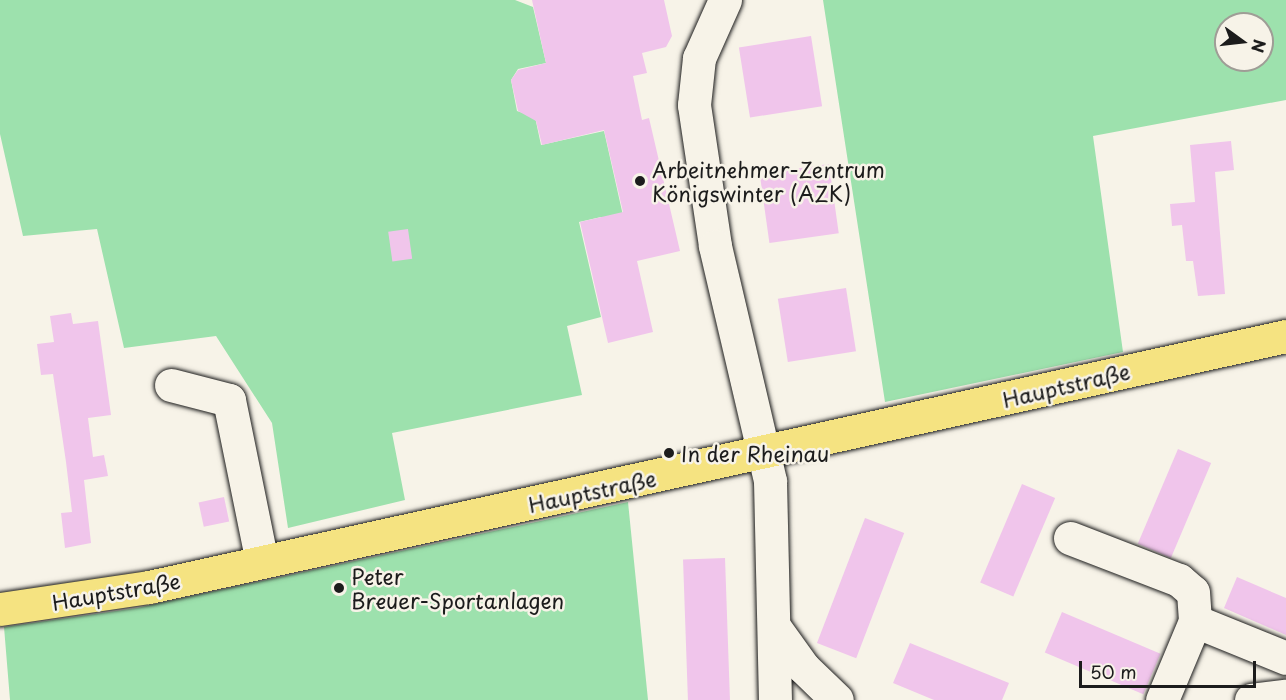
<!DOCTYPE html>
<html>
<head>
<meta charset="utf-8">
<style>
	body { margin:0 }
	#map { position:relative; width:1286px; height:700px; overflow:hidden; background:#f7f3e8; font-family:"Playpen Sans",sans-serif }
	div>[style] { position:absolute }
	.green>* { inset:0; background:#9de1ad }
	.building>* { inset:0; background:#f0c5eb; transform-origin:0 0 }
	.roads { filter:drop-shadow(0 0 2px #1c1c1c) drop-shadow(0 0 2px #1c1c1c) }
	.minor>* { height:33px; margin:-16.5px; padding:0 16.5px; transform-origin:16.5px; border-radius:16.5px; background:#f7f3e8 }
	.major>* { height:33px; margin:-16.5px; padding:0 16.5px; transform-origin:16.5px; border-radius:16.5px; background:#f5e381 }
	.dots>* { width:16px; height:16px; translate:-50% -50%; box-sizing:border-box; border:3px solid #f7f3e8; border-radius:50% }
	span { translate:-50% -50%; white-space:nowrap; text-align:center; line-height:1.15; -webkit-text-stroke:5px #f7f3e8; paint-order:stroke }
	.poi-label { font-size:21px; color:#1c1c1c }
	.left { translate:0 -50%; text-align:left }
	.street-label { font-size:21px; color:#1c1c1c }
	.north { position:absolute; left:1214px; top:12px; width:60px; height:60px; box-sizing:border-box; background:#f7f3e8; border:2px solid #9f9d96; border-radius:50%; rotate:105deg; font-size:16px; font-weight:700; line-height:24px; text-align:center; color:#1c1c1c }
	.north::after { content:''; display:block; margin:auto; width:21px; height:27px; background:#1c1c1c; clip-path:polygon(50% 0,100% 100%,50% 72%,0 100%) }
	.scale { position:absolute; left:1079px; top:661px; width:177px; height:27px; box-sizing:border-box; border:3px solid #1c1c1c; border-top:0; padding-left:8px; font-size:18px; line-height:21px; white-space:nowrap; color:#1c1c1c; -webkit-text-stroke:4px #f7f3e8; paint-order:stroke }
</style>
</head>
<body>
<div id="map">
	<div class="green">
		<i style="clip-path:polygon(0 0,515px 0,533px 7px,546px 63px,518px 69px,511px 80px,517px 111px,535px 117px,541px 145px,604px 131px,624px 220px,603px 225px,601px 217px,579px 222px,601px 317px,567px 326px,582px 395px,392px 433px,405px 500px,288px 528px,272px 423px,216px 336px,124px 348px,97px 229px,23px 236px,0 134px)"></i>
		<i style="clip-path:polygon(evenodd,823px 0,1286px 0,1286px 100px,1093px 136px,1123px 352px,885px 402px,823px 0,1226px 24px,1262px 24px,1262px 60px,1226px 60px,1226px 24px)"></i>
		<i style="clip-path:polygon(628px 502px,648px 700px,10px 700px,4px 627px,137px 608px)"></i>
	</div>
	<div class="building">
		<i style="clip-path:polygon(532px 0,664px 0,672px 36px,666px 47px,642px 53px,647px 73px,633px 76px,642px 120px,649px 118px,680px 251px,637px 261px,653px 332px,608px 343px,580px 222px,623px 212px,604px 130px,542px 145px,536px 121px,518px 111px,511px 80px,518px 70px,546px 63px)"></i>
		<i style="left:811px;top:36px;width:71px;height:73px;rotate:81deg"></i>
		<i style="clip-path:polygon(1231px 141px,1234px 170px,1215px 172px,1225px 294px,1198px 296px,1193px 261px,1186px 261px,1182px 225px,1172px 226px,1170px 204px,1195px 202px,1190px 145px)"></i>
		<i style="left:829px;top:164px;width:70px;height:70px;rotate:82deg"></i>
		<i style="left:408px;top:229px;width:30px;height:20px;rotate:82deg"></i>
		<i style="left:846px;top:288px;width:64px;height:69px;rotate:81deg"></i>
		<i style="clip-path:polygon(71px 313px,73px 324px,98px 321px,111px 415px,88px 418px,93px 457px,104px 455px,108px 476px,84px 480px,91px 543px,65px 548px,61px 513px,72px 512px,66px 462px,53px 374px,41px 375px,37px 344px,54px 342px,50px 316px)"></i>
		<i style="left:1178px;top:449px;width:36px;height:103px;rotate:23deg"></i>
		<i style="left:1022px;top:484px;width:36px;height:107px;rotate:23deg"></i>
		<i style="left:224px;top:497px;width:25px;height:26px;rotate:78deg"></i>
		<i style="left:865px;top:518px;width:42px;height:134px;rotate:21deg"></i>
		<i style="left:725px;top:558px;width:142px;height:42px;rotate:88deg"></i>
		<i style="clip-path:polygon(1237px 577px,1286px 598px,1286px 635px,1224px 608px)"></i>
		<i style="left:1062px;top:612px;width:107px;height:44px;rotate:23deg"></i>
		<i style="clip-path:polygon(910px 643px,1009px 683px,1002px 700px,934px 700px,893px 683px)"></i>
	</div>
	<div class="roads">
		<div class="minor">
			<i style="left:725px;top:0;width:64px;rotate:114.1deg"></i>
			<i style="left:699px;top:58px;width:47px;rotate:96.1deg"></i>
			<i style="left:694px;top:105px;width:143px;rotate:81.5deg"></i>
			<i style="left:715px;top:246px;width:241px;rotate:76.8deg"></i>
			<i style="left:770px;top:481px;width:219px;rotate:88.7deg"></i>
			<i style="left:171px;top:385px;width:60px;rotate:14.5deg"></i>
			<i style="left:229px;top:400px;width:165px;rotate:78.5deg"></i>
			<i style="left:1070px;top:538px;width:117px;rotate:21.1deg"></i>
			<i style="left:1179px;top:580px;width:18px;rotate:41deg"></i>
			<i style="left:1193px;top:592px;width:29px;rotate:86deg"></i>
			<i style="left:775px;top:628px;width:48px;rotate:54.3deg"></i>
			<i style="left:803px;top:667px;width:47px;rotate:44.1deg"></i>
			<i style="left:1162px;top:700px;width:86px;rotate:-67.3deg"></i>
			<i style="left:1195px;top:621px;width:98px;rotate:22.1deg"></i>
			<i style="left:1251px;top:700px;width:35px;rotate:-7deg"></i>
		</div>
		<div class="major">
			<i style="left:0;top:609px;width:151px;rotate:-8.4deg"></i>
			<i style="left:149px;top:587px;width:1164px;rotate:-12.45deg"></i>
		</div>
	</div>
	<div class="dots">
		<i style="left:640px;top:181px;background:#1c1c1c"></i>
		<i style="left:669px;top:453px;background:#1c1c1c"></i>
		<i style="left:339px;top:588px;background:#1c1c1c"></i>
	</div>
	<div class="poi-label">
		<span class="left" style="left:652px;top:181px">Arbeitnehmer-Zentrum<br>Königswinter (AZK)</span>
		<span class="left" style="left:681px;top:453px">In der Rheinau</span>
		<span class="left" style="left:351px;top:588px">Peter<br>Breuer-Sportanlagen</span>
	</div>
	<div class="street-label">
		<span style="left:1066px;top:385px;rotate:-13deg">Hauptstraße</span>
		<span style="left:592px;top:491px;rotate:-12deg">Hauptstraße</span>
		<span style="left:116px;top:591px;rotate:-10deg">Hauptstraße</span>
	</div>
	<div class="north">N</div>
	<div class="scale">50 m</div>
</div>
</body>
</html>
